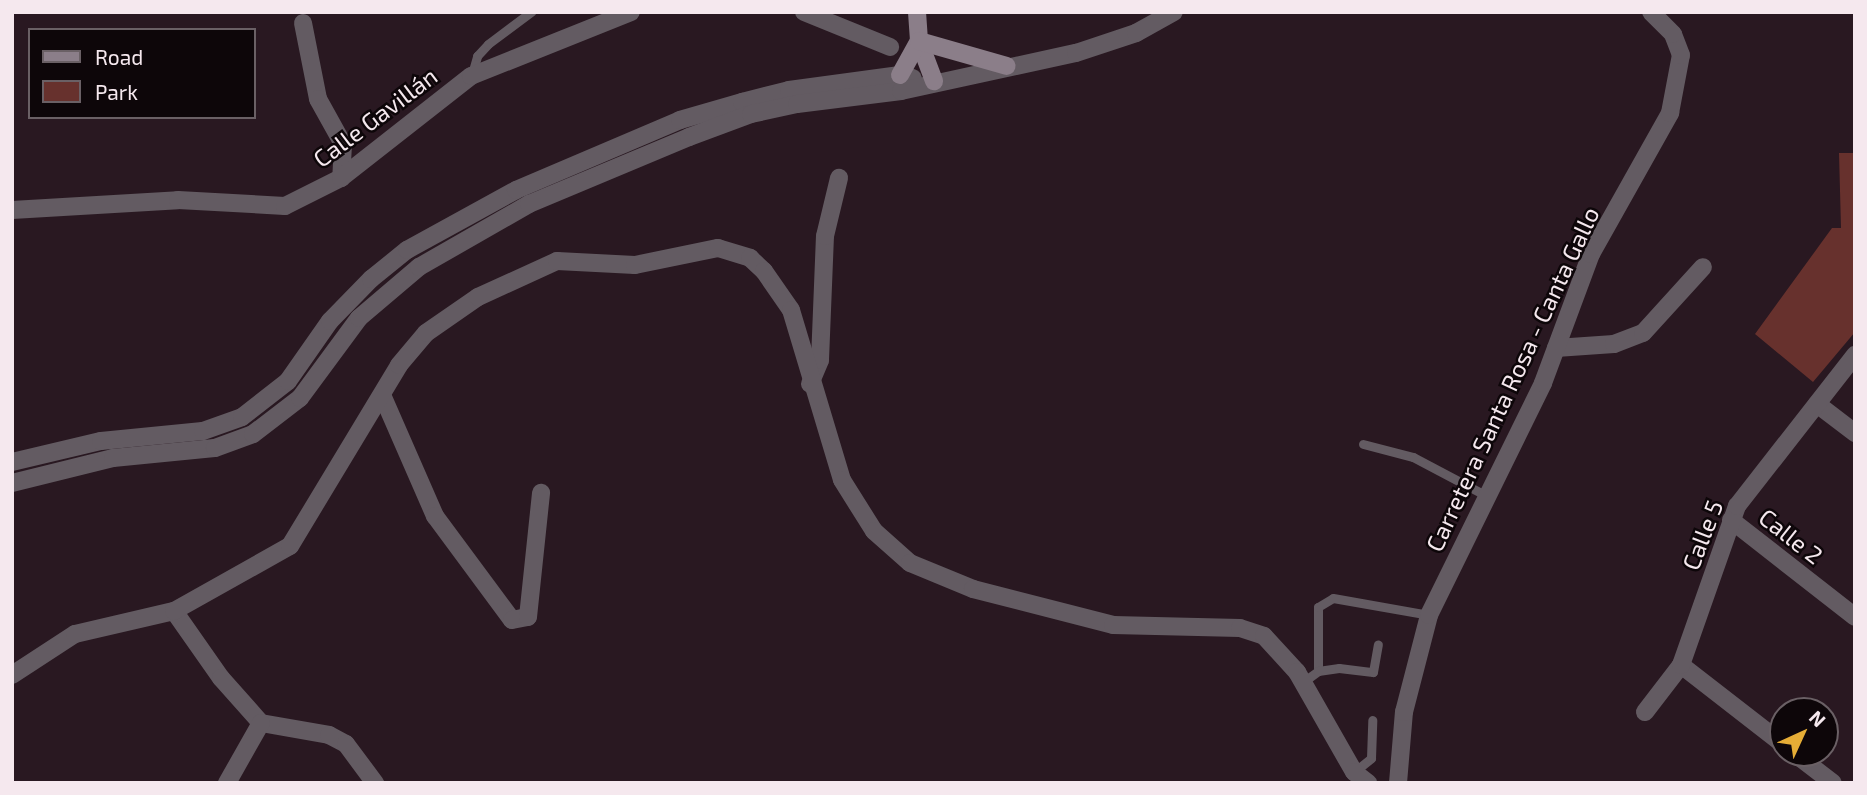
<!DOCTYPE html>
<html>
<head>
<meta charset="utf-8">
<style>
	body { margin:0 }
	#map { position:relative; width:1867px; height:795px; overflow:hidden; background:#291821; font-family:"Exo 2",sans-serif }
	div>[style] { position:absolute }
	.green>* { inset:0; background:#67312d }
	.lane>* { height:9px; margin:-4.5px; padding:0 4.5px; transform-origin:4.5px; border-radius:4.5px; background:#635b62 }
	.street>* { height:18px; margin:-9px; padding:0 9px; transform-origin:9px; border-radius:9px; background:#635b62 }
	.secondary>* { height:18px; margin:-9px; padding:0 9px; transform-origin:9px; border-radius:9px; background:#8b7e89 }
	span { translate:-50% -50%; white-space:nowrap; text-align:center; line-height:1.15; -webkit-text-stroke:5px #0d0609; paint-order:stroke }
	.street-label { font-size:24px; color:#f5e8ee }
	.frame { position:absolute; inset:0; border:14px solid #f5e8ee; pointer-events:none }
	.legend { position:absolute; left:28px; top:28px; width:228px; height:91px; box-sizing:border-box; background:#0d0609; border:2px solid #6a6065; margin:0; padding:9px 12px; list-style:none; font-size:21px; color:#f5e8ee }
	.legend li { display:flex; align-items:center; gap:14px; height:35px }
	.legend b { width:35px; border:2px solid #6a6065 }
	.north { position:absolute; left:1769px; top:697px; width:70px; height:70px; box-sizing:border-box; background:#0d0609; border:2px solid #6a6065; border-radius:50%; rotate:45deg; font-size:19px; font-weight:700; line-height:28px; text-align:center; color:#f5e8ee }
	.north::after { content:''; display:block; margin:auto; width:24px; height:32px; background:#e6ad36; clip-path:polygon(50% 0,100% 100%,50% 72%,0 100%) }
</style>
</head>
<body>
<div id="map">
	<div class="green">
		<i style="clip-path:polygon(1839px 153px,1855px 153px,1855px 332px,1813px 382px,1755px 334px,1832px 228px,1841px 228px)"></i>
	</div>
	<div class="lane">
		<i style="left:472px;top:74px;width:19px;rotate:-74deg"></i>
		<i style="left:477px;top:56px;width:16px;rotate:-47deg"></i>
		<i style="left:488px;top:44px;width:54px;rotate:-36.7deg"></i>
		<i style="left:1363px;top:444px;width:52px;rotate:14.6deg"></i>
		<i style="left:1413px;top:457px;width:84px;rotate:27.8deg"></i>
		<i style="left:1318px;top:671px;width:64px;rotate:-90deg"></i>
		<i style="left:1318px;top:607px;width:17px;rotate:-31deg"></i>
		<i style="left:1333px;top:598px;width:97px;rotate:10deg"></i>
		<i style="left:1303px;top:682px;width:19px;rotate:-36deg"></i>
		<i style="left:1318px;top:671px;width:21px;rotate:-8deg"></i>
		<i style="left:1339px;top:668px;width:34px;rotate:7deg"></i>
		<i style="left:1373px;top:672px;width:28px;rotate:-80deg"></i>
		<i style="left:1354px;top:772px;width:22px;rotate:-39deg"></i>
		<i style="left:1371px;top:758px;width:38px;rotate:-88deg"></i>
	</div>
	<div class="street">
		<i style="left:804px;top:12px;width:93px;rotate:22.1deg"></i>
		<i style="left:303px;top:23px;width:77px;rotate:78.8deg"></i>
		<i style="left:318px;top:99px;width:51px;rotate:60.9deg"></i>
		<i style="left:343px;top:144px;width:34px;rotate:93deg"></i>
		<i style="left:12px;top:210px;width:166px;rotate:-3.4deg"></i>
		<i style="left:178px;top:200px;width:107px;rotate:3.2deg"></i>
		<i style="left:285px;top:206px;width:63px;rotate:-26.6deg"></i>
		<i style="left:341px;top:178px;width:165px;rotate:-38.1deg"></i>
		<i style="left:471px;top:76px;width:172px;rotate:-21.8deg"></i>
		<i style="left:1556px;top:348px;width:58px;rotate:-3.9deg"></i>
		<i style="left:1614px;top:344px;width:31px;rotate:-21deg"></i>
		<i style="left:1643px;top:333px;width:89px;rotate:-47.7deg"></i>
		<i style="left:810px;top:384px;width:26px;rotate:-67deg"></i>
		<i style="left:820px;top:360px;width:124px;rotate:-87.7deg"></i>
		<i style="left:825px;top:236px;width:60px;rotate:-76.4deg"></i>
		<i style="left:383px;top:397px;width:130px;rotate:66.4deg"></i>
		<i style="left:435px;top:516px;width:129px;rotate:53.5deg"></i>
		<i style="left:512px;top:620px;width:16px;rotate:-11deg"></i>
		<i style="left:528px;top:617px;width:125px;rotate:-84deg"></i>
		<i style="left:1817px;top:404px;width:48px;rotate:37.3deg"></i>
		<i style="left:12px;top:462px;width:91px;rotate:-13.3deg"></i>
		<i style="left:101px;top:441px;width:102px;rotate:-5.6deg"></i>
		<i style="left:203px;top:431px;width:41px;rotate:-19.7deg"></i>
		<i style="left:242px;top:417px;width:58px;rotate:-38deg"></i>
		<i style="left:288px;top:381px;width:73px;rotate:-55deg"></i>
		<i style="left:330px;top:321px;width:59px;rotate:-45.7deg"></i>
		<i style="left:371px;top:279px;width:46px;rotate:-38.9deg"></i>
		<i style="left:407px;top:250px;width:124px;rotate:-28.8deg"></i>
		<i style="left:516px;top:190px;width:178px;rotate:-23.1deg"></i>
		<i style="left:680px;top:120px;width:65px;rotate:-16.2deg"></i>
		<i style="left:742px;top:102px;width:49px;rotate:-14.3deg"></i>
		<i style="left:789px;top:90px;width:112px;rotate:-7.7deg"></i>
		<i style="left:900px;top:75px;width:13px;rotate:13deg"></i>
		<i style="left:12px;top:483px;width:104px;rotate:-13.9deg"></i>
		<i style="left:113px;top:458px;width:102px;rotate:-5.6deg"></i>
		<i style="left:215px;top:448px;width:40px;rotate:-20.2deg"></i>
		<i style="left:253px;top:434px;width:59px;rotate:-37.5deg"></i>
		<i style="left:300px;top:398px;width:99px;rotate:-53.6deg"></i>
		<i style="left:359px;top:318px;width:79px;rotate:-40.4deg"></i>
		<i style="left:419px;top:267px;width:127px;rotate:-29.8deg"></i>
		<i style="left:529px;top:204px;width:173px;rotate:-22.7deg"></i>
		<i style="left:689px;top:137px;width:66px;rotate:-20.4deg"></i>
		<i style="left:751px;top:114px;width:47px;rotate:-12.3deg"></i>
		<i style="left:797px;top:104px;width:105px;rotate:-7.1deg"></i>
		<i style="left:901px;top:91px;width:179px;rotate:-12.3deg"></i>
		<i style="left:1076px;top:53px;width:63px;rotate:-18.4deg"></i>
		<i style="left:1136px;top:33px;width:43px;rotate:-28.9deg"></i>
		<i style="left:1731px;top:520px;width:157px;rotate:38deg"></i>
		<i style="left:174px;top:611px;width:82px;rotate:55deg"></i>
		<i style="left:221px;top:678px;width:60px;rotate:48.4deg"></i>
		<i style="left:261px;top:723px;width:69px;rotate:10deg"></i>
		<i style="left:329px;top:735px;width:19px;rotate:28deg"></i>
		<i style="left:346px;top:744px;width:49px;rotate:53.4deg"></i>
		<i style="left:1681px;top:665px;width:129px;rotate:37.8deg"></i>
		<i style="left:12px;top:675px;width:75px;rotate:-33.1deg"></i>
		<i style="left:75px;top:634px;width:102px;rotate:-13.1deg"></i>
		<i style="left:174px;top:611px;width:133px;rotate:-29.3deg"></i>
		<i style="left:290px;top:546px;width:211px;rotate:-58.9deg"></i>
		<i style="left:399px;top:365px;width:42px;rotate:-49.8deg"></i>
		<i style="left:426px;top:333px;width:63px;rotate:-34.7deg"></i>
		<i style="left:478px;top:297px;width:87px;rotate:-24.5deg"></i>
		<i style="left:557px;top:261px;width:78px;rotate:2.9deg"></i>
		<i style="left:635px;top:265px;width:85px;rotate:-11.6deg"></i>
		<i style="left:718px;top:248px;width:34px;rotate:17deg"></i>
		<i style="left:750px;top:258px;width:19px;rotate:43deg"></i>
		<i style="left:764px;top:271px;width:47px;rotate:55.3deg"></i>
		<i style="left:791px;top:310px;width:177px;rotate:73.3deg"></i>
		<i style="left:842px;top:480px;width:60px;rotate:57.9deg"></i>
		<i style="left:874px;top:531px;width:48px;rotate:41.6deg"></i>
		<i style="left:910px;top:563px;width:68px;rotate:22.4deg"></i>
		<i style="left:973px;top:589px;width:145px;rotate:14.4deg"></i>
		<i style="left:1113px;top:625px;width:127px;rotate:1.4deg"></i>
		<i style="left:1240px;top:628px;width:25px;rotate:18deg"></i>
		<i style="left:1264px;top:636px;width:49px;rotate:47.5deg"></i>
		<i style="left:1297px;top:672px;width:115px;rotate:60.3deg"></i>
		<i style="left:1354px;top:772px;width:18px;rotate:38deg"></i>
		<i style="left:1645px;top:712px;width:59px;rotate:-52.5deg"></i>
		<i style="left:1681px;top:665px;width:169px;rotate:-70.6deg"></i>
		<i style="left:1737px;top:506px;width:192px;rotate:-52deg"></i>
		<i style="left:1794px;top:753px;width:49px;rotate:37.6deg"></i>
		<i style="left:227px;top:783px;width:69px;rotate:-60.5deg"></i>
		<i style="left:1398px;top:783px;width:71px;rotate:-85.2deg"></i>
		<i style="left:1404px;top:712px;width:100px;rotate:-75.5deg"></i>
		<i style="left:1429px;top:615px;width:258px;rotate:-63.8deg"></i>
		<i style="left:1543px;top:383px;width:138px;rotate:-69.6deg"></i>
		<i style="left:1591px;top:254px;width:162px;rotate:-60.7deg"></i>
		<i style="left:1670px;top:113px;width:59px;rotate:-79.3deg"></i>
		<i style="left:1681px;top:55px;width:22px;rotate:-111deg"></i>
		<i style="left:1673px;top:34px;width:31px;rotate:-135deg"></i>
	</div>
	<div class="secondary">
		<i style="left:917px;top:12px;width:29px;rotate:86deg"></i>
		<i style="left:919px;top:41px;width:43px;rotate:69.4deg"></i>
		<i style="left:900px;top:75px;width:39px;rotate:-61deg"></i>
		<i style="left:919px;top:41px;width:91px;rotate:15.9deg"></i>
	</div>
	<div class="street-label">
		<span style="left:375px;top:117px;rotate:-37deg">Calle Gavillán</span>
		<span style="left:1512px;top:379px;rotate:-65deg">Carretera Santa Rosa - Canta Gallo</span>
		<span style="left:1702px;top:535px;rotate:-69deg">Calle 5</span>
		<span style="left:1791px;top:536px;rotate:38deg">Calle 2</span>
	</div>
	<div class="frame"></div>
	<ul class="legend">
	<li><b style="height:9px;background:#8b7e89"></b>Road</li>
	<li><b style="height:19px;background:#67312d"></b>Park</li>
	</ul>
	<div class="north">N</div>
</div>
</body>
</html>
